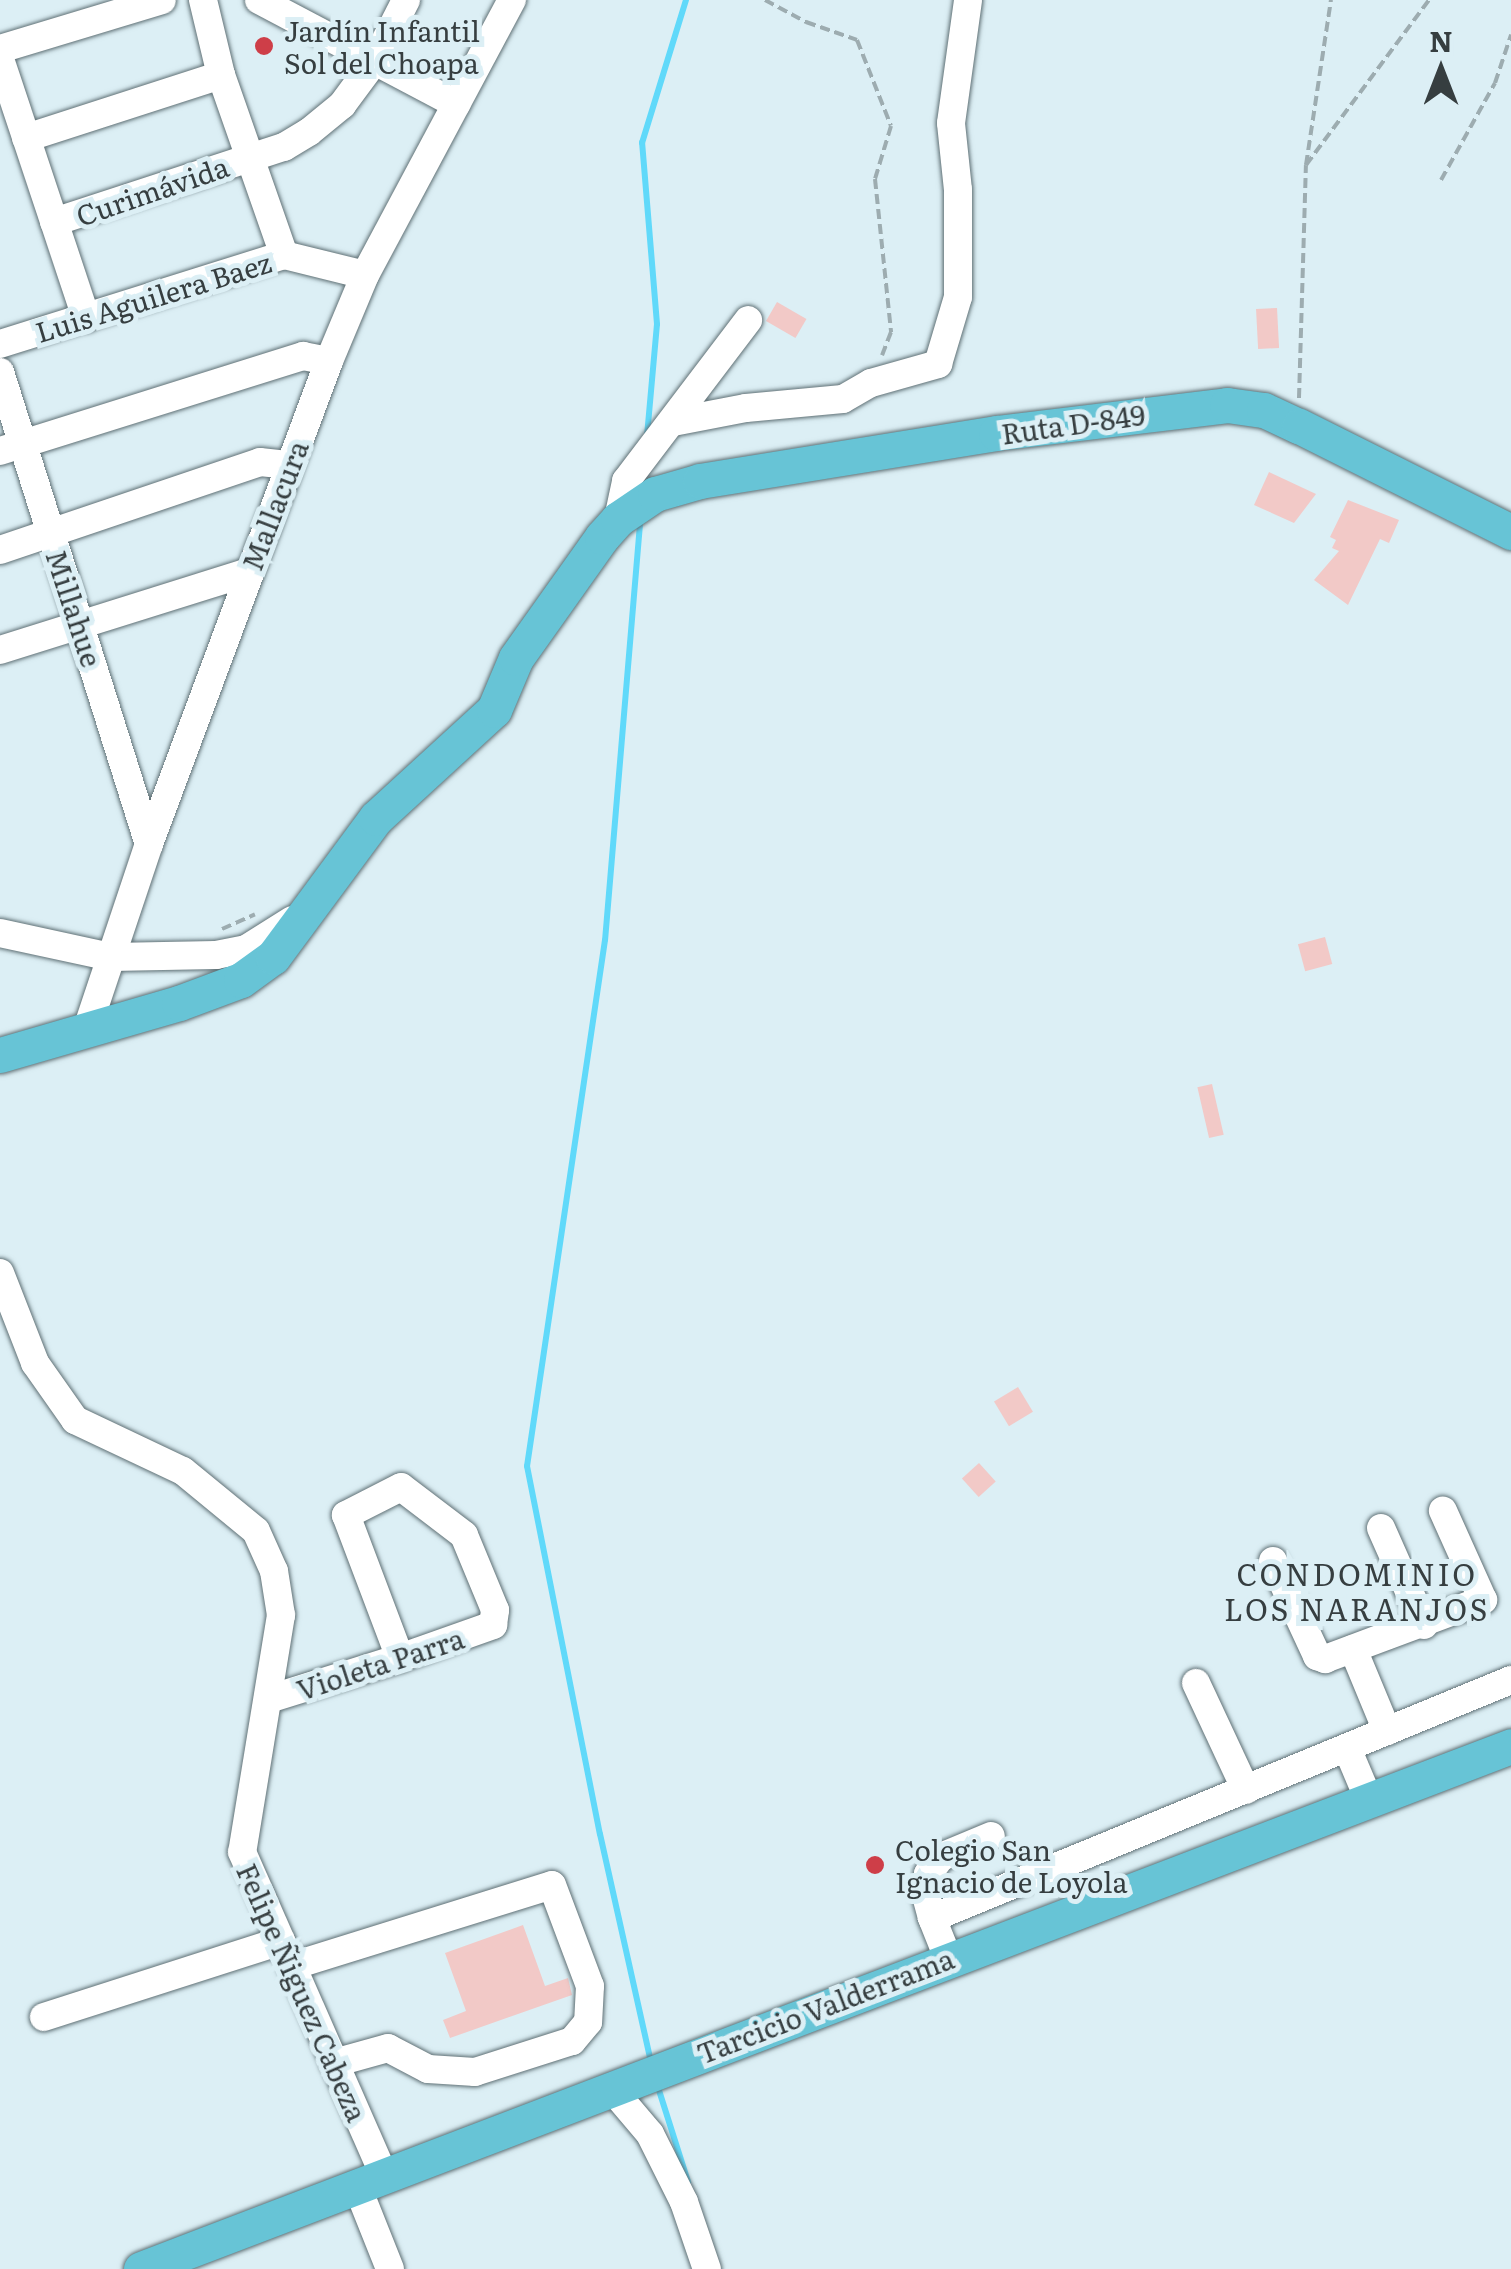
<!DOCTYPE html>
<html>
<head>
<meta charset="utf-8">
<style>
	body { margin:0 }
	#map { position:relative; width:1511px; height:2269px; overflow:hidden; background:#dceff5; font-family:Literata,serif }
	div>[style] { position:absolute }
	.stream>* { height:6px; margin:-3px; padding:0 3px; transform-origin:3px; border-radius:3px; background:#60d9fa }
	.building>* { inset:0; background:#f2c9c7; transform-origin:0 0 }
	.path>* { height:4px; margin-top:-2px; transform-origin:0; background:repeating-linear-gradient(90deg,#9dacb0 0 10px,transparent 0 15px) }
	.roads { filter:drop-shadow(0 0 2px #5f7075) drop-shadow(0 0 2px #5f7075) }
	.minor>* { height:28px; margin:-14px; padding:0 14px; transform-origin:14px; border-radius:14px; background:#fff }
	.major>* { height:35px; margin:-17.5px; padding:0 17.5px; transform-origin:17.5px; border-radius:17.5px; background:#67c4d6 }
	.dots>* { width:28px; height:28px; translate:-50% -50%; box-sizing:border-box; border:5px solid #dceff5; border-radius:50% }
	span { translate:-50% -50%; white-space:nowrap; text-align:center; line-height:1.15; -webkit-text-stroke:10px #dceff5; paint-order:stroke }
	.poi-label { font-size:28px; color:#363e40 }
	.left { translate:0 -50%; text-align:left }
	.street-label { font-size:28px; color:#363e40 }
	.neighbourhood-label { font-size:30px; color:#363e40; letter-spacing:2.5px }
	.north { position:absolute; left:1391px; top:20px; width:100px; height:100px; -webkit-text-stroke:8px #dceff5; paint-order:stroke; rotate:0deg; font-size:28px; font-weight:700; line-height:40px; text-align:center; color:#363e40 }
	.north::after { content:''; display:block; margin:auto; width:35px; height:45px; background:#363e40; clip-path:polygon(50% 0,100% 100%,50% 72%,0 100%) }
</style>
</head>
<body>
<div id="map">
	<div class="stream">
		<i style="left:647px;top:436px;width:112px;rotate:-84.9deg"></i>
		<i style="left:657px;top:324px;width:182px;rotate:-94.7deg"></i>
		<i style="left:642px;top:143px;width:150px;rotate:-72.9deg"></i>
		<i style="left:640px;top:524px;width:417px;rotate:94.8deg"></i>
		<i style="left:605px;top:940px;width:532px;rotate:98.43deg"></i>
		<i style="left:527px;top:1466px;width:375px;rotate:78.8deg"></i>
		<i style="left:600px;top:1834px;width:234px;rotate:77.4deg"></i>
		<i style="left:657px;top:2084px;width:103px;rotate:72.4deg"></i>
	</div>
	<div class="building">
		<i style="left:777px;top:302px;width:34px;height:22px;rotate:30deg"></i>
		<i style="left:1277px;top:308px;width:40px;height:21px;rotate:87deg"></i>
		<i style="clip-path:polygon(1269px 472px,1316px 494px,1294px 523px,1254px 505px)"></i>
		<i style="clip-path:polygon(1348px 500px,1399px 520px,1389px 543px,1380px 539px,1348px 605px,1314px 580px,1339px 551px,1332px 548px,1336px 540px,1330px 537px)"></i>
		<i style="left:1325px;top:937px;width:28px;height:28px;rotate:75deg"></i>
		<i style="left:1212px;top:1084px;width:52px;height:15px;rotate:77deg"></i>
		<i style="left:1018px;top:1387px;width:29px;height:28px;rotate:59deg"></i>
		<i style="left:979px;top:1463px;width:25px;height:23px;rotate:48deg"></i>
		<i style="clip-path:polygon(523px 1925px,545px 1986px,568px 1978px,572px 1995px,450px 2038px,443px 2020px,466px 2011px,445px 1953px)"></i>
	</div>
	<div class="path">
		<i style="left:765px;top:0;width:47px;rotate:28.2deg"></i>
		<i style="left:806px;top:22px;width:54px;rotate:19.4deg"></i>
		<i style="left:857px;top:40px;width:92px;rotate:68.4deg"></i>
		<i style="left:891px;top:126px;width:55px;rotate:106.8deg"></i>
		<i style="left:875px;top:179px;width:154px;rotate:84deg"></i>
		<i style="left:891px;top:332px;width:25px;rotate:111deg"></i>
		<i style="left:1306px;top:165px;width:206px;rotate:-53.3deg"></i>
		<i style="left:1441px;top:180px;width:111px;rotate:-60.9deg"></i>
		<i style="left:1495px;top:83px;width:51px;rotate:-71.6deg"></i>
		<i style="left:1299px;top:398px;width:233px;rotate:-88.3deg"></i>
		<i style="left:1306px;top:165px;width:167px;rotate:-81.4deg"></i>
		<i style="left:222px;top:929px;width:36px;rotate:-24deg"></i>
	</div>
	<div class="roads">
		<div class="minor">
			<i style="left:203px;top:0;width:77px;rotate:76.5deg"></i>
			<i style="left:221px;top:75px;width:191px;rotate:70.7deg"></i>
			<i style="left:259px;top:0;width:223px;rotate:27.8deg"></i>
			<i style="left:0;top:49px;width:169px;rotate:-16.8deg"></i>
			<i style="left:0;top:59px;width:273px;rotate:71.6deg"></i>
			<i style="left:26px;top:138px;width:205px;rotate:-17.9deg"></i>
			<i style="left:54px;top:222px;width:242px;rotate:-18.1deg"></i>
			<i style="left:284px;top:147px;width:29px;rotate:-31deg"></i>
			<i style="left:309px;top:132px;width:43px;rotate:-39.3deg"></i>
			<i style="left:342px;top:105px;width:57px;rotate:-53.5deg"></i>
			<i style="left:376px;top:59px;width:66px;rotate:-63deg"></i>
			<i style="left:0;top:344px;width:298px;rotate:-17.4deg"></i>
			<i style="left:284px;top:255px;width:83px;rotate:13.9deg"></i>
			<i style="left:0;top:372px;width:495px;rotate:72.5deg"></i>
			<i style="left:673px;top:422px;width:74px;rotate:-10.9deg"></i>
			<i style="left:746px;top:408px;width:97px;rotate:-5.3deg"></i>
			<i style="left:843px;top:399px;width:32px;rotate:-30deg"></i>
			<i style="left:871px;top:383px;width:70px;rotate:-15.8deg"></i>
			<i style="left:938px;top:364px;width:70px;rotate:-73.4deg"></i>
			<i style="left:958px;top:297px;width:107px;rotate:-90deg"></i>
			<i style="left:958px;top:190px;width:67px;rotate:-96deg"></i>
			<i style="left:951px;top:123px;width:124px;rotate:-82.1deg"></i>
			<i style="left:0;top:451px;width:318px;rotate:-17.4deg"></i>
			<i style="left:303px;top:356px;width:26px;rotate:11deg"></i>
			<i style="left:618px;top:519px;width:39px;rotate:-78deg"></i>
			<i style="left:626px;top:481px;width:202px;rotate:-52.8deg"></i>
			<i style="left:0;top:550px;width:274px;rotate:-18.7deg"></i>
			<i style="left:260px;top:462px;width:30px;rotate:6deg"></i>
			<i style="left:0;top:650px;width:261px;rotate:-17.4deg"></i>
			<i style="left:0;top:933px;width:114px;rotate:12.2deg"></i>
			<i style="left:111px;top:957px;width:105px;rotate:-1.1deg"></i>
			<i style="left:216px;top:955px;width:31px;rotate:-11deg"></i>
			<i style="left:246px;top:949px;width:54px;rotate:-32.2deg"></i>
			<i style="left:86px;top:1032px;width:198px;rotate:-71.5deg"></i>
			<i style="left:149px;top:844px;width:515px;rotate:-69.56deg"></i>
			<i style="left:329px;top:361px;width:93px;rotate:-67.3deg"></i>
			<i style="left:365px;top:275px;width:312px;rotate:-61.9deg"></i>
			<i style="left:0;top:1273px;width:97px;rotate:68.7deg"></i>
			<i style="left:35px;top:1363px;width:70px;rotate:54.9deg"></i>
			<i style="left:75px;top:1420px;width:119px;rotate:25.3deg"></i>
			<i style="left:183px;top:1471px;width:94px;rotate:39.4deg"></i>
			<i style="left:256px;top:1531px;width:44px;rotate:65.8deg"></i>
			<i style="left:274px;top:1571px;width:45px;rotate:81deg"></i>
			<i style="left:281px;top:1615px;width:240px;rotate:99.3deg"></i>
			<i style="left:242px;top:1852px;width:354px;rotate:66.3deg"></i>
			<i style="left:1381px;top:1528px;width:106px;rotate:66.1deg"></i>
			<i style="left:1273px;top:1561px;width:105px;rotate:65.1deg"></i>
			<i style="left:1317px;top:1656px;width:9px;rotate:21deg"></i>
			<i style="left:1325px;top:1659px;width:169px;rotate:-20.5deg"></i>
			<i style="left:1483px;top:1600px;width:98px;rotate:-114.2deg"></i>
			<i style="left:1353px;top:1649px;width:89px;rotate:67.5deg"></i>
			<i style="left:1196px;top:1683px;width:118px;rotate:65deg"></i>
			<i style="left:269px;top:1699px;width:137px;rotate:-17.4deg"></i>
			<i style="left:400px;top:1658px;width:99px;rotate:-19.5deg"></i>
			<i style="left:493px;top:1625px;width:15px;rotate:-82deg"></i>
			<i style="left:495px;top:1610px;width:81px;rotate:-112.5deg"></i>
			<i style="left:464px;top:1535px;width:79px;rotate:-142.7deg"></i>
			<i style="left:401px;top:1487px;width:62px;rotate:153deg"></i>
			<i style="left:346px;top:1515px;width:153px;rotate:69.3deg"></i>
			<i style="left:1347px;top:1748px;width:56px;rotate:67.1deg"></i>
			<i style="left:932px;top:1918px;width:23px;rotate:-105deg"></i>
			<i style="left:926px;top:1896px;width:22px;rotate:-85deg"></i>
			<i style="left:928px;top:1874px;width:21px;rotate:-53deg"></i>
			<i style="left:941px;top:1857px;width:54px;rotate:-22.8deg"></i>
			<i style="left:948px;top:1958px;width:43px;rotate:-111.8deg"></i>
			<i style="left:932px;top:1918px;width:626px;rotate:-22.35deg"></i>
			<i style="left:292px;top:1966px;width:272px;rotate:-17.3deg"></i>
			<i style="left:552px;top:1885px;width:108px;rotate:69.4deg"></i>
			<i style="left:590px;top:1986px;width:36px;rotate:93deg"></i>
			<i style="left:588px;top:2022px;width:25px;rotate:130deg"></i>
			<i style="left:572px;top:2041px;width:102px;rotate:162.3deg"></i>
			<i style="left:475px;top:2072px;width:47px;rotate:-176.3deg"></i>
			<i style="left:428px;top:2069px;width:45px;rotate:-152.3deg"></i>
			<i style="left:388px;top:2048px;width:56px;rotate:164.5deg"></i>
			<i style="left:44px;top:2017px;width:249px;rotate:-17.8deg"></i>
			<i style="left:611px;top:2088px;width:60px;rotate:49.7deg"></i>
			<i style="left:650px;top:2134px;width:76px;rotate:63.4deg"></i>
			<i style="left:684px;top:2202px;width:71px;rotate:71.1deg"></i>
			<i style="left:357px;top:2186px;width:89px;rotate:68.3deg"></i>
		</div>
		<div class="major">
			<i style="left:0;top:1055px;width:186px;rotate:-16.2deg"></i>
			<i style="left:179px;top:1003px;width:66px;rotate:-20.4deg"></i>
			<i style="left:241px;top:980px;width:39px;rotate:-36deg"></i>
			<i style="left:273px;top:957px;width:173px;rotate:-53.5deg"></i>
			<i style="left:376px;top:818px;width:160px;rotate:-42.5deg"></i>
			<i style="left:494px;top:710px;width:56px;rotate:-67.1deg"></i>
			<i style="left:516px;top:658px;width:148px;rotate:-54.6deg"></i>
			<i style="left:602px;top:537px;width:24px;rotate:-48deg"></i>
			<i style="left:618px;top:519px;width:45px;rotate:-34deg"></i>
			<i style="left:655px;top:494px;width:47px;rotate:-16.1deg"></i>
			<i style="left:700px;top:481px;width:300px;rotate:-9.2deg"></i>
			<i style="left:996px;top:433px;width:233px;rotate:-6.9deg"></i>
			<i style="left:1227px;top:405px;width:37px;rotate:8deg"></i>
			<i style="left:1264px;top:410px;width:38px;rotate:25deg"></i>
			<i style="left:1299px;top:426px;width:237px;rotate:26.6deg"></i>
			<i style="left:141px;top:2269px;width:1466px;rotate:-20.89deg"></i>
		</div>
	</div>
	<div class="dots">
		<i style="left:264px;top:46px;background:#ce3e48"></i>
		<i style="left:875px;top:1865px;background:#ce3e48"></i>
	</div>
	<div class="poi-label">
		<span class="left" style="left:284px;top:46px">Jardín Infantil<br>Sol del Choapa</span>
		<span class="left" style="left:895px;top:1865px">Colegio San<br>Ignacio de Loyola</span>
	</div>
	<div class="street-label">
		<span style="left:152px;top:190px;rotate:-19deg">Curimávida</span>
		<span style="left:153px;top:296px;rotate:-17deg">Luis Aguilera Baez</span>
		<span style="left:1073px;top:423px;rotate:-8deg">Ruta D-849</span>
		<span style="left:274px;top:505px;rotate:-69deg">Mallacura</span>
		<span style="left:75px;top:608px;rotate:72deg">Millahue</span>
		<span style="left:380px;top:1663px;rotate:-18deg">Violeta Parra</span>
		<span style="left:303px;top:1992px;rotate:66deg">Felipe Ñiguez Cabeza</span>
		<span style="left:825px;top:2005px;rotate:-21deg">Tarcicio Valderrama</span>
	</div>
	<div class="neighbourhood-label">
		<span style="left:1357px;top:1590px">CONDOMINIO<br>LOS NARANJOS</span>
	</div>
	<div class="north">N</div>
</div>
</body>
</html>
